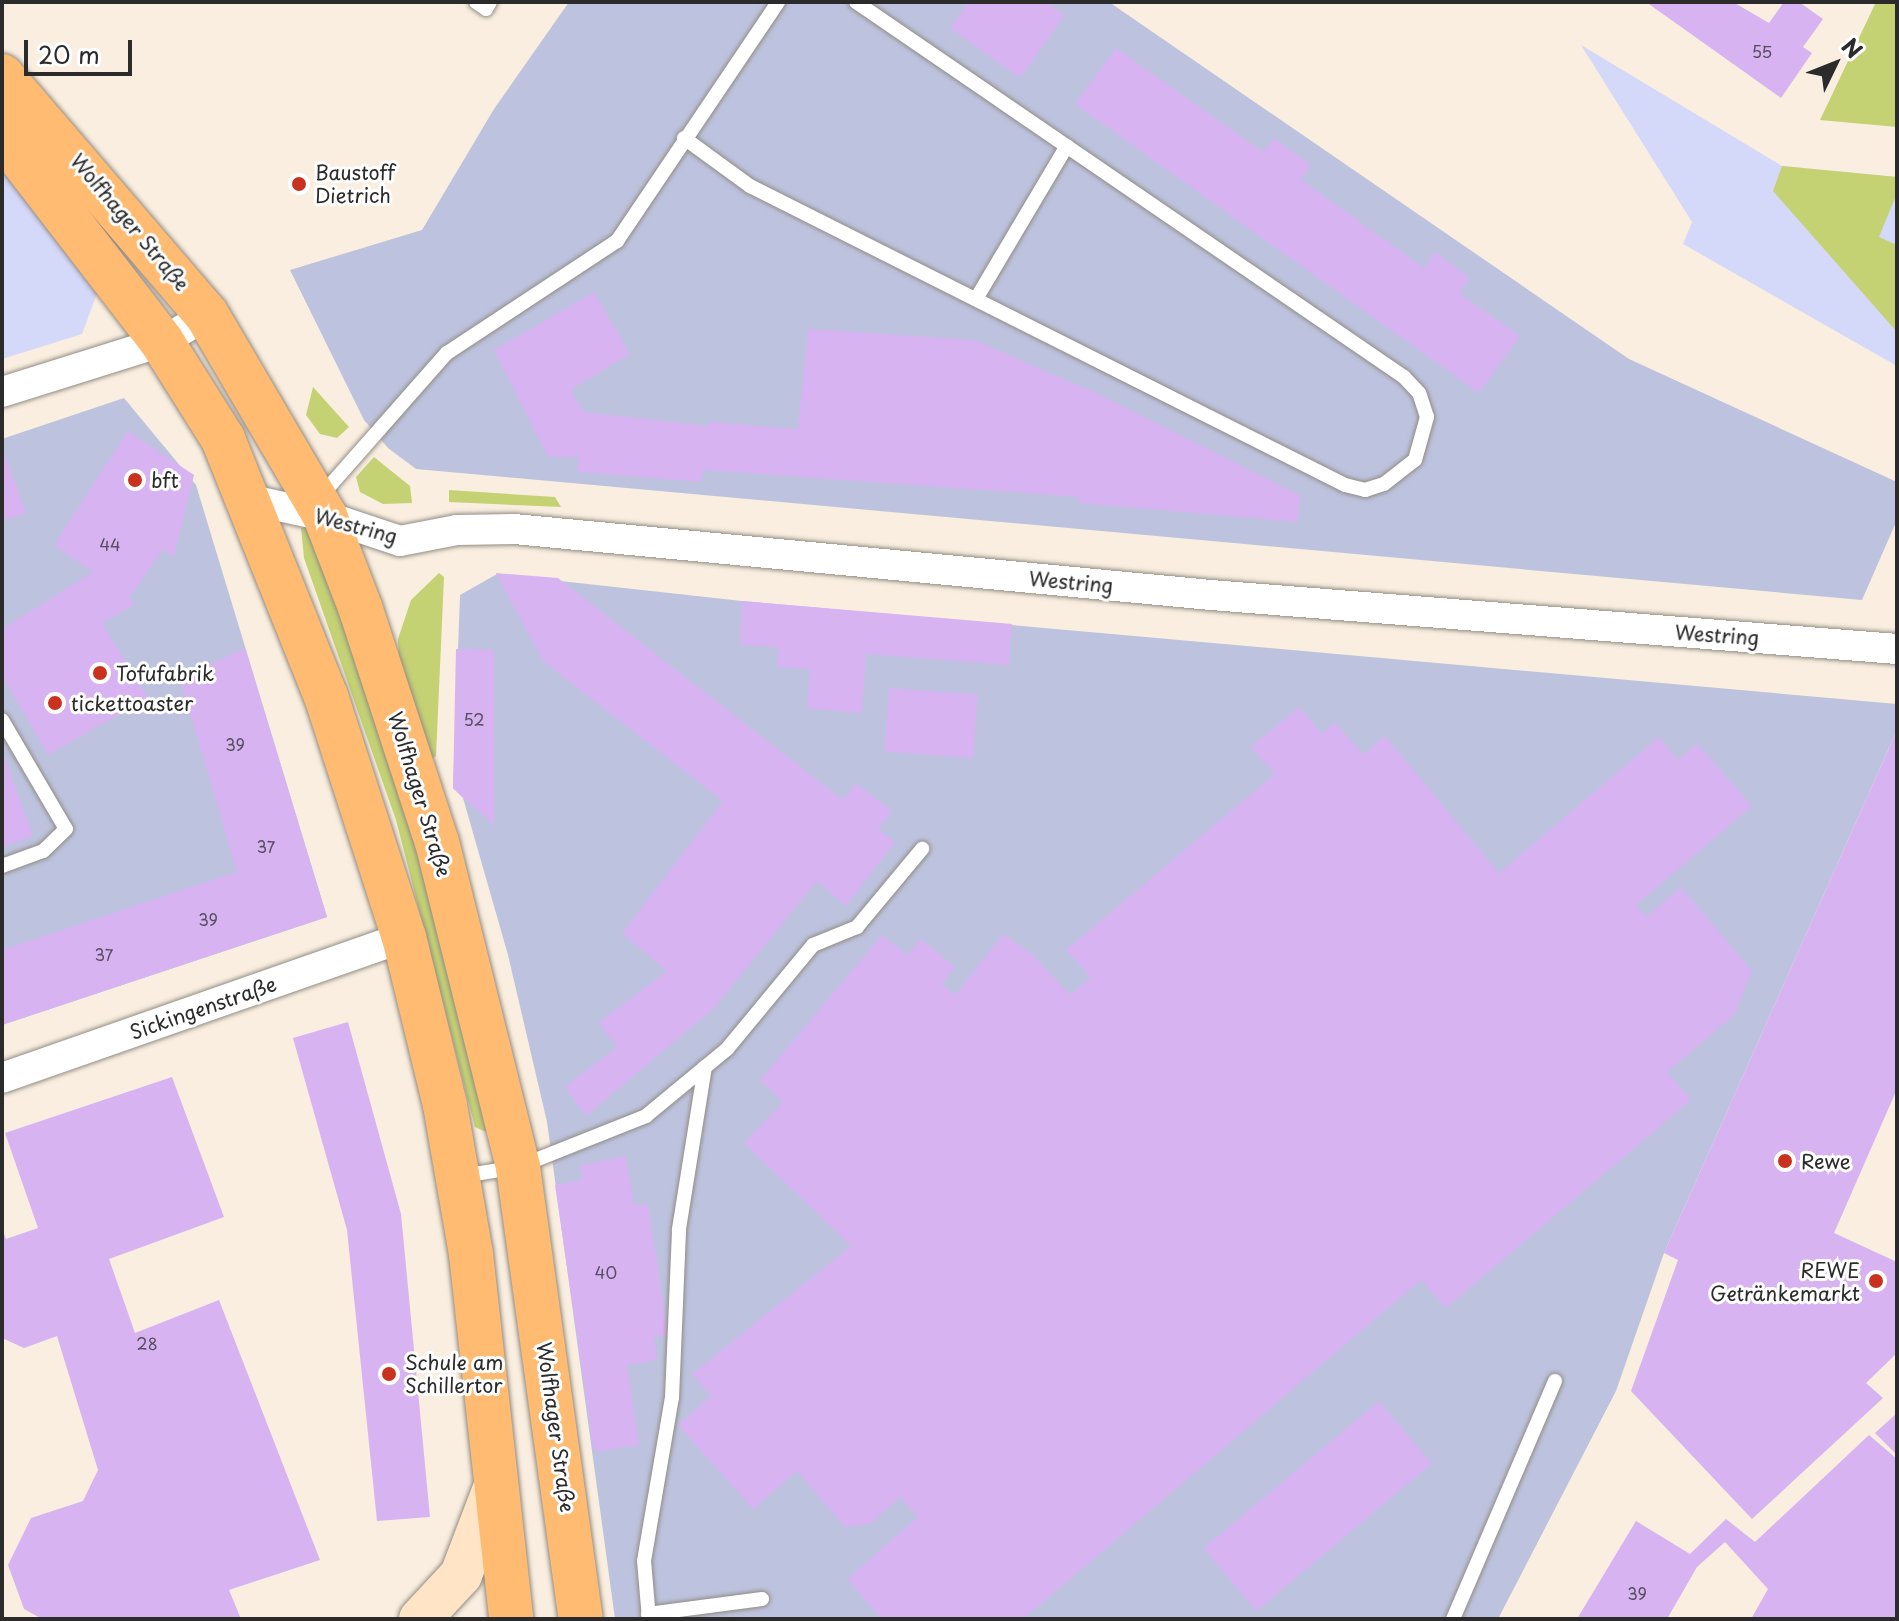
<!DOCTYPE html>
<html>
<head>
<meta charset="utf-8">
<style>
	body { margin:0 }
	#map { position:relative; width:1899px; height:1621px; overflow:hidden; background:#f9eedf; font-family:"Playpen Sans",sans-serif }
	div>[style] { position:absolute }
	.built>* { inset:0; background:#d4d8f9 }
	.industrial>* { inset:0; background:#bdc3de }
	.green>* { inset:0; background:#c4d274 }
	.building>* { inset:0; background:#d7b3f2; transform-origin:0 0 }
	.roads { filter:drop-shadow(0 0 2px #928c85) drop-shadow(0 0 2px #928c85) }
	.lane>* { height:14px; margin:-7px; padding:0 7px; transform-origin:7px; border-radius:7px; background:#fff }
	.street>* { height:30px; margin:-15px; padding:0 15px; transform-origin:15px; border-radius:15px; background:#fff }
	.secondary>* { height:42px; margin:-21px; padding:0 21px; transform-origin:21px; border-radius:21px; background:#ffe4c6 }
	.primary>* { height:44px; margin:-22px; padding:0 22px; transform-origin:22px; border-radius:22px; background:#febb71 }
	.dots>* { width:22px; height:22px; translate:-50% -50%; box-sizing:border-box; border:4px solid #fff; border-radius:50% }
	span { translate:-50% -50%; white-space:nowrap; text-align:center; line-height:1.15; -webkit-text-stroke:6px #fff; paint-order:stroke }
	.number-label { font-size:16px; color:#564d5d }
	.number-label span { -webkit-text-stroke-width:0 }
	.poi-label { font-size:20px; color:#2b2b2b }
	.left { translate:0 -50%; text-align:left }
	.right { translate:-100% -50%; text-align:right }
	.street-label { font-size:20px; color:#2b2b2b }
	.frame { position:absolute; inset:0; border:4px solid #2b2b2b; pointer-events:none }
	.north { position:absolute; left:1795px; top:24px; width:80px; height:80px; -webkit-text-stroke:6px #fff; paint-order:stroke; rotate:47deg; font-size:22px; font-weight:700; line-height:32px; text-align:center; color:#2b2b2b }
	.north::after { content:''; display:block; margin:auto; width:28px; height:36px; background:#2b2b2b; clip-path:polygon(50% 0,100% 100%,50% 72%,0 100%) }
	.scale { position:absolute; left:24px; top:40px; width:108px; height:36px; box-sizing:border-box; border:4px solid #2b2b2b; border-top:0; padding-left:10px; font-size:24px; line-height:28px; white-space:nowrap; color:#2b2b2b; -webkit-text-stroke:6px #fff; paint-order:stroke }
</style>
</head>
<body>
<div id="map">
	<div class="built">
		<i style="clip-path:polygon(1581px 45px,1782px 166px,1897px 177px,1897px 366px,1683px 244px,1692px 222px)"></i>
		<i style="clip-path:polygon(2px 168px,99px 288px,82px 334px,2px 359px)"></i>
	</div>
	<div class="industrial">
		<i style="clip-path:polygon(569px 2px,1109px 2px,1629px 359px,1897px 482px,1897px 520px,1862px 600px,416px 469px,388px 448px,364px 420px,290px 270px,422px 230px,494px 109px)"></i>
		<i style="clip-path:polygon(124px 398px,196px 485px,327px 917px,2px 1025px,2px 439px)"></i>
		<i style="clip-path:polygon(497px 574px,742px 601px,1897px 704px,1897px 730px,1664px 1253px,1616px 1391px,1498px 1619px,615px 1619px,547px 1122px,508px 955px,463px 798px,453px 788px,460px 595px)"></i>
	</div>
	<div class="green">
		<i style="clip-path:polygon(1876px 2px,1897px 2px,1897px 127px,1820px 120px)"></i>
		<i style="clip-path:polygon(1782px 166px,1897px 177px,1897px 193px,1879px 237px,1897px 245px,1897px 332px,1773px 191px)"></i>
		<i style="clip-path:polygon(313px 387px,349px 427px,337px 438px,320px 434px,306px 415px)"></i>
		<i style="clip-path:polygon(374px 457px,410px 486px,412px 503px,383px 504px,360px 492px,356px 477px)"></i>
		<i style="clip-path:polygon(449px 490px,555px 497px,561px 507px,449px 502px)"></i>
		<i style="clip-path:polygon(301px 528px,310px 528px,410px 810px,490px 1127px,486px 1132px,475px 1127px,396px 820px,304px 558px)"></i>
		<i style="clip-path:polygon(439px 573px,444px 577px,436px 756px,431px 760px,399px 661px,398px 639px,411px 600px)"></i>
	</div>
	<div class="building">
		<i style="clip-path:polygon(968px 2px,1047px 2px,1065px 15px,1020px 78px,950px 28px)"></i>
		<i style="clip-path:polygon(1646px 2px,1733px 2px,1769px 23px,1784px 2px,1799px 2px,1823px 19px,1803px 47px,1812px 53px,1781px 98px)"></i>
		<i style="clip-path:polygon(1116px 48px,1263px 152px,1274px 138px,1311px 165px,1300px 179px,1424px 268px,1435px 252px,1470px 278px,1459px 293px,1520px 336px,1479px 393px,1075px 104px)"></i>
		<i style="clip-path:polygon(594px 292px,630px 354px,570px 390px,584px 412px,709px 426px,709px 422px,798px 429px,808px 329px,974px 340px,1094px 392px,1301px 496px,1297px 522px,1079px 503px,1079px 497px,704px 470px,701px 482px,577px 472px,579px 457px,548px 457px,494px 350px)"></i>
		<i style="clip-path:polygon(128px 431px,194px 475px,174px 557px,163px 549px,129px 598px,135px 604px,102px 623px,148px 698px,48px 755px,2px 675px,2px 629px,93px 572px,54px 545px)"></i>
		<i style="clip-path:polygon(2px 447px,26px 513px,2px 521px)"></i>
		<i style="clip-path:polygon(496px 573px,558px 578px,843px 800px,856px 783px,892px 811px,878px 829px,895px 842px,846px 906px,817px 881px,714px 1008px,586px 1116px,565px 1087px,617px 1047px,598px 1023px,667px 971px,622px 933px,723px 801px,543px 661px)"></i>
		<i style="clip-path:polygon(742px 601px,1012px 624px,1009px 665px,866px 654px,862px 713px,807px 709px,810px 669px,777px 667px,778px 647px,740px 645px)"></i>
		<i style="clip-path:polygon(245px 648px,327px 917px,2px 1025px,2px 950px,237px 872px,180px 679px)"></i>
		<i style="clip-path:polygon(456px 649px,494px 650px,494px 825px,453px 788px)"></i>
		<i style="left:889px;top:688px;width:89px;height:64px;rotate:4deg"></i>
		<i style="clip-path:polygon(1299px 707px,1322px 734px,1335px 722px,1363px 755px,1385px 736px,1499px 873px,1659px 737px,1678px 760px,1697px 743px,1752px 806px,1636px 905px,1646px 917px,1681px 887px,1752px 971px,1734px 1015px,1667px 1072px,1691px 1100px,1446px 1308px,1421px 1280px,1023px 1619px,882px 1619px,847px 1579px,918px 1517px,900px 1497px,870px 1524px,845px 1527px,797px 1471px,753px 1509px,678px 1425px,711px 1396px,692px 1374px,851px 1246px,744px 1143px,783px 1102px,760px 1080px,882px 935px,907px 955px,921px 939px,955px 967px,942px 984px,955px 995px,1003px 934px,1032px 954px,1070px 995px,1091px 977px,1066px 950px,1275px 774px,1251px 747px)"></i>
		<i style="clip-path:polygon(1897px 730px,1897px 1089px,1834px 1233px,1897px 1262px,1897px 1353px,1866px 1383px,1883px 1398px,1752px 1519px,1631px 1391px,1678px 1260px,1664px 1253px)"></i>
		<i style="clip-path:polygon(2px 750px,33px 836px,2px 847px)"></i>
		<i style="clip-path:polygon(348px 1022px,401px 1214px,430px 1517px,377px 1521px,347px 1230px,293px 1038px)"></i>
		<i style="clip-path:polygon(172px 1077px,224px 1217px,109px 1259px,135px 1333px,219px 1300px,320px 1560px,229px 1590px,241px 1619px,42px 1619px,24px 1609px,8px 1565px,31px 1518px,83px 1501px,98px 1470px,57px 1336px,24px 1348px,2px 1338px,2px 1229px,6px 1239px,38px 1228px,5px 1133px)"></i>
		<i style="clip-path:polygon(626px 1156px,634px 1206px,648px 1204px,668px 1335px,654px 1337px,657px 1360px,627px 1365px,639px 1445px,594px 1452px,555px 1185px,582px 1180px,580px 1165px)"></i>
		<i style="left:1379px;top:1401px;width:82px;height:229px;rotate:50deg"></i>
		<i style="clip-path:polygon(1897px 1413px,1897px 1452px,1895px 1453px,1875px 1433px)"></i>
		<i style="clip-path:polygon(1869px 1435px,1897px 1459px,1897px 1619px,1751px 1619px,1768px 1589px,1725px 1542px,1697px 1567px,1667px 1619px,1577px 1619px,1636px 1521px,1690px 1554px,1726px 1519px,1755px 1542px)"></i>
	</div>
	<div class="roads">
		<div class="lane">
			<i style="left:476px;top:2px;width:12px;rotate:35deg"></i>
			<i style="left:486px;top:9px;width:8px;rotate:-60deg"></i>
			<i style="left:684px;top:138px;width:82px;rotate:36deg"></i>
			<i style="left:750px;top:186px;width:666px;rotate:26.68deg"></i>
			<i style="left:1345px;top:485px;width:21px;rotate:14deg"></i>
			<i style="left:1365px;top:490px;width:20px;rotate:-18deg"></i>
			<i style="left:1384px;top:484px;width:39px;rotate:-38deg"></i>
			<i style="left:1415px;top:460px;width:45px;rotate:-74.4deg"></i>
			<i style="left:1427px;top:417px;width:25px;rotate:-108deg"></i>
			<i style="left:1419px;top:393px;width:22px;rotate:-133deg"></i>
			<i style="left:1404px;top:377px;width:664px;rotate:-145.62deg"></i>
			<i style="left:976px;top:299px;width:178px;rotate:-59.3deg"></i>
			<i style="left:319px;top:498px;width:193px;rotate:-48.6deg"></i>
			<i style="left:447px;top:353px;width:204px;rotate:-33.4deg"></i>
			<i style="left:617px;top:241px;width:288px;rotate:-56deg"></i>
			<i style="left:2px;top:720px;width:126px;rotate:59.6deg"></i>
			<i style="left:66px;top:829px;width:32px;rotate:136deg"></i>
			<i style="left:43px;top:851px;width:44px;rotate:159.9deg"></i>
			<i style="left:462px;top:1176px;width:57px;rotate:-9.1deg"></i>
			<i style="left:518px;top:1167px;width:138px;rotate:-21.7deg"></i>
			<i style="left:646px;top:1116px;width:105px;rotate:-39.6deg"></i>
			<i style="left:727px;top:1049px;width:135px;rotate:-50.4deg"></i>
			<i style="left:813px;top:945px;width:48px;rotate:-22.2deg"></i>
			<i style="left:857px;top:927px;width:102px;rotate:-50.2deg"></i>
			<i style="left:648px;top:1614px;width:115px;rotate:-7.5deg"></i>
			<i style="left:649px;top:1619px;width:58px;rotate:-94.9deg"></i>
			<i style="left:644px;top:1561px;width:165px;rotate:-80.3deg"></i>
			<i style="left:672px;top:1398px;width:169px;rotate:-87.6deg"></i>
			<i style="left:679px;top:1229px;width:164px;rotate:-80.9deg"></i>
			<i style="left:1453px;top:1619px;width:259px;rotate:-66.8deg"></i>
		</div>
		<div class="street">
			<i style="left:2px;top:392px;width:168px;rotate:-17.4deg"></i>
			<i style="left:162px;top:342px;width:52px;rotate:-31deg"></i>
			<i style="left:251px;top:500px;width:76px;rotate:12.2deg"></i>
			<i style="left:325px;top:516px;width:79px;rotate:18.4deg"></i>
			<i style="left:400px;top:541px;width:58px;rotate:-10.9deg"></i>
			<i style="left:457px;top:530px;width:57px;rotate:-1deg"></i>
			<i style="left:514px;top:529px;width:700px;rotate:5.41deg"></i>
			<i style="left:1211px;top:595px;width:688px;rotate:4.5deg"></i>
			<i style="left:2px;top:1078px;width:426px;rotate:-19.3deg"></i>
		</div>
		<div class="secondary">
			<i style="left:420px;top:1619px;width:60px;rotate:-47deg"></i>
			<i style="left:461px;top:1575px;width:98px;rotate:-69.2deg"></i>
		</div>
		<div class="primary">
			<i style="left:2px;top:76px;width:315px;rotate:49.4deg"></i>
			<i style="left:207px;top:315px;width:233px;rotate:59.6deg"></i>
			<i style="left:325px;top:516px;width:101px;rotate:69deg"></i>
			<i style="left:361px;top:610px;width:244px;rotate:71.9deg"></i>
			<i style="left:437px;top:842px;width:335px;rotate:76deg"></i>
			<i style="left:518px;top:1167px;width:456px;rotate:82.1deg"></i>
			<i style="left:2px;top:134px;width:262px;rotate:52.4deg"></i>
			<i style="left:162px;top:342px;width:115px;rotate:57.8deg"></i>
			<i style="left:223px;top:439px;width:277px;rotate:68.2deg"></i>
			<i style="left:326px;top:696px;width:253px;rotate:72.1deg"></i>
			<i style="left:404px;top:937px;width:173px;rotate:76.3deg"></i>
			<i style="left:445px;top:1105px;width:151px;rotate:80.1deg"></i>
			<i style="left:471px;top:1254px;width:367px;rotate:83.7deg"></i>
		</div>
	</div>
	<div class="dots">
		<i style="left:299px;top:184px;background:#c8321e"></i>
		<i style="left:135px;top:480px;background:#c8321e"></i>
		<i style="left:100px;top:673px;background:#c8321e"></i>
		<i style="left:55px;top:703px;background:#c8321e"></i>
		<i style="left:1785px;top:1161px;background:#c8321e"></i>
		<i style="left:1876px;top:1281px;background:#c8321e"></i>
		<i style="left:389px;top:1374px;background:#c8321e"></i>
	</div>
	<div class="number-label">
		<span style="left:1762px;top:51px">55</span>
		<span style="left:110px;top:544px">44</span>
		<span style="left:474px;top:719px">52</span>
		<span style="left:235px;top:744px">39</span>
		<span style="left:266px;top:846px">37</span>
		<span style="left:208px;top:919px">39</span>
		<span style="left:104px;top:954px">37</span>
		<span style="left:606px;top:1272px">40</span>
		<span style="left:147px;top:1343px">28</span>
		<span style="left:1637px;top:1593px">39</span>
	</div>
	<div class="poi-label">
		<span class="left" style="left:315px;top:184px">Baustoff<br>Dietrich</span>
		<span class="left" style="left:151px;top:480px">bft</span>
		<span class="left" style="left:116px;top:673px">Tofufabrik</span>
		<span class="left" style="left:71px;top:703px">tickettoaster</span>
		<span class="left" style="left:1801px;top:1161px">Rewe</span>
		<span class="right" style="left:1860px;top:1282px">REWE<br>Getränkemarkt</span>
		<span class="left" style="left:405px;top:1374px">Schule am<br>Schillertor</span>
	</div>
	<div class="street-label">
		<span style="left:130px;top:222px;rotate:50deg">Wolfhager Straße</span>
		<span style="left:356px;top:526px;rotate:15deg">Westring</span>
		<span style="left:1071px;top:582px;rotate:5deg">Westring</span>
		<span style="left:1717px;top:635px;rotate:4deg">Westring</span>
		<span style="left:420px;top:794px;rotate:73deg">Wolfhager Straße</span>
		<span style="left:203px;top:1008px;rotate:-19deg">Sickingenstraße</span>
		<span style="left:556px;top:1427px;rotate:82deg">Wolfhager Straße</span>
	</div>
	<div class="frame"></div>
	<div class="north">N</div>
	<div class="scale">20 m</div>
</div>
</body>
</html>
